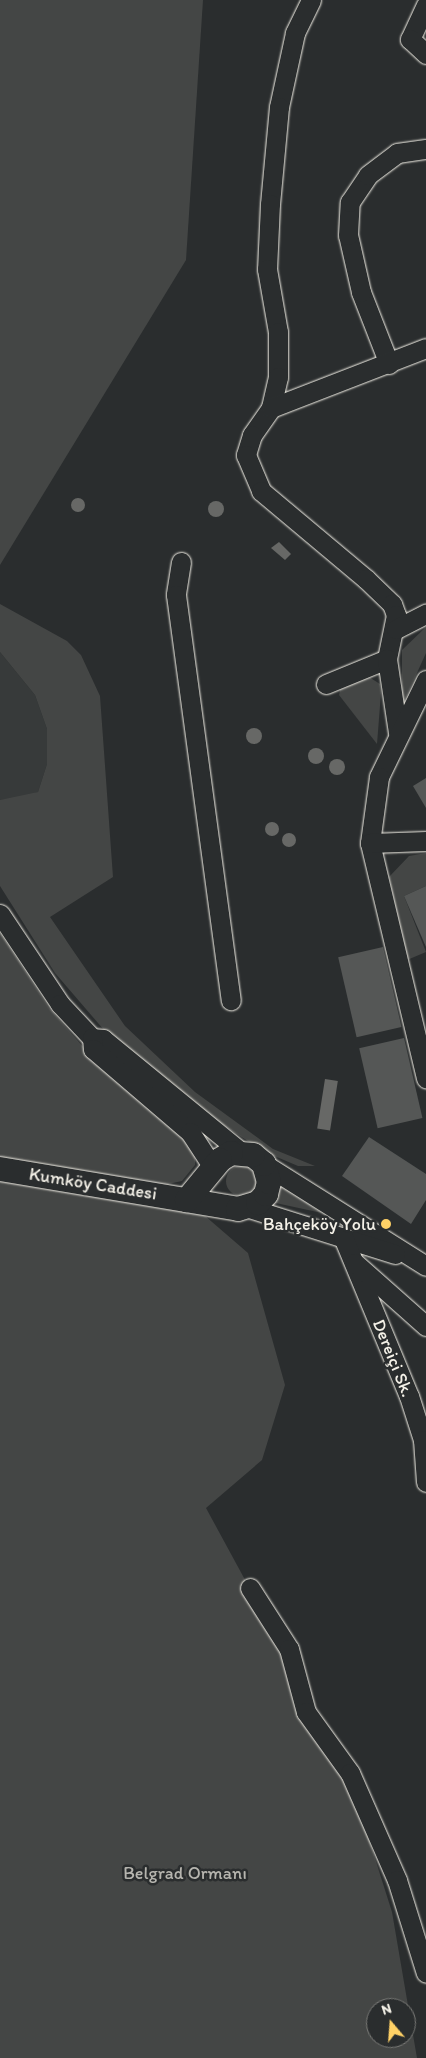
<!DOCTYPE html>
<html>
<head>
<meta charset="utf-8">
<style>
	body { margin:0 }
	#map { position:relative; width:426px; height:2058px; overflow:hidden; background:#2a2d2e; font-family:Itim,sans-serif }
	div>[style] { position:absolute }
	.built>* { inset:0; background:#373a3a }
	.green>* { inset:0; background:#444645 }
	.round { border-radius:50% }
	.water>* { inset:0; background:#676866; transform-origin:0 0 }
	.building>* { inset:0; background:#555756; transform-origin:0 0 }
	.roads { filter:drop-shadow(0 0 1px #f4f1e8) drop-shadow(0 0 1px #f4f1e8) }
	.minor>* { height:19px; margin:-9.5px; padding:0 9.5px; transform-origin:9.5px; border-radius:9.5px; background:#2a2d2e }
	.major>* { height:24px; margin:-12px; padding:0 12px; transform-origin:12px; border-radius:12px; background:#2a2d2e }
	.dots>* { width:14px; height:14px; translate:-50% -50%; box-sizing:border-box; border:2px solid #2a2d2e; border-radius:50% }
	span { translate:-50% -50%; white-space:nowrap; text-align:center; line-height:1.15; -webkit-text-stroke:5px #2a2d2e; paint-order:stroke }
	.street-label { font-size:18px; color:#f4f1e8 }
	.poi-label { font-size:18px; color:#f4f1e8 }
	.right { translate:-100% -50%; text-align:right }
	.park-label { font-size:18px; color:#b6b5af }
	.north { position:absolute; left:366px; top:1998px; width:50px; height:50px; box-sizing:border-box; background:#2a2d2e; border:1px solid #7b7b78; border-radius:50%; rotate:342deg; font-size:14px; font-weight:700; line-height:20px; text-align:center; color:#f4f1e8 }
	.north::after { content:''; display:block; margin:auto; width:18px; height:22px; background:#ffd166; clip-path:polygon(50% 0,100% 100%,50% 72%,0 100%) }
</style>
</head>
<body>
<div id="map">
	<div class="built">
		<i style="clip-path:polygon(0 652px,35px 695px,47px 729px,47px 764px,38px 792px,21px 799px,0 800px)"></i>
	</div>
	<div class="green">
		<i style="clip-path:polygon(0 0,203px 0,186px 260px,0 565px)"></i>
		<i style="clip-path:polygon(0 604px,67px 641px,81px 655px,100px 696px,113px 877px,50px 917px,125px 1026px,195px 1092px,273px 1149px,315px 1166px,298px 1166px,265px 1152px,217px 1121px,104px 1030px,55px 973px,0 886px,0 800px,38px 792px,47px 764px,47px 729px,35px 695px,0 652px)"></i>
		<i style="clip-path:polygon(426px 627px,426px 653px,402px 706px,402px 650px)"></i>
		<i style="clip-path:polygon(369px 677px,380px 684px,381px 693px,377px 744px,339px 695px,341px 686px)"></i>
		<i style="clip-path:polygon(426px 853px,426px 886px,404px 896px,426px 952px,407px 960px,389px 877px,409px 856px)"></i>
		<i style="clip-path:polygon(evenodd,0 933px,49px 1008px,84px 1048px,181px 1132px,195px 1155px,195px 1165px,182px 1181px,168px 1184px,248px 1253px,285px 1385px,262px 1460px,206px 1508px,345px 1764px,392px 1912px,417px 2058px,0 2058px,0 933px,376px 2008px,406px 2008px,406px 2038px,376px 2038px,376px 2008px)"></i>
		<i class="round" style="left:226px;top:1166px;width:30px;height:30px"></i>
		<i style="clip-path:polygon(277px 1182px,322px 1213px,271px 1202px)"></i>
	</div>
	<div class="water">
		<i class="round" style="left:71px;top:498px;width:14px;height:14px"></i>
		<i class="round" style="left:208px;top:501px;width:16px;height:16px"></i>
		<i style="clip-path:polygon(279px 542px,291px 554px,285px 560px,271px 548px)"></i>
		<i class="round" style="left:246px;top:728px;width:16px;height:16px"></i>
		<i class="round" style="left:308px;top:748px;width:16px;height:16px"></i>
		<i class="round" style="left:329px;top:759px;width:16px;height:16px"></i>
		<i class="round" style="left:265px;top:822px;width:14px;height:14px"></i>
		<i class="round" style="left:282px;top:833px;width:14px;height:14px"></i>
		<i style="left:325px;top:1079px;width:13px;height:50px;rotate:9deg"></i>
	</div>
	<div class="building">
		<i style="clip-path:polygon(426px 778px,426px 808px,413px 786px)"></i>
		<i style="clip-path:polygon(426px 886px,426px 947px,404px 896px)"></i>
		<i style="left:383px;top:947px;width:82px;height:46px;rotate:77deg"></i>
		<i style="left:404px;top:1038px;width:82px;height:46px;rotate:77deg"></i>
		<i style="clip-path:polygon(369px 1137px,426px 1174px,426px 1200px,411px 1224px,342px 1176px)"></i>
	</div>
	<div class="roads">
		<div class="minor">
			<i style="left:311px;top:0;width:37px;rotate:116deg"></i>
			<i style="left:295px;top:33px;width:76px;rotate:102.2deg"></i>
			<i style="left:279px;top:107px;width:97px;rotate:95.3deg"></i>
			<i style="left:270px;top:204px;width:65px;rotate:92.6deg"></i>
			<i style="left:267px;top:269px;width:64px;rotate:80.1deg"></i>
			<i style="left:278px;top:332px;width:45px;rotate:90deg"></i>
			<i style="left:278px;top:377px;width:32px;rotate:103deg"></i>
			<i style="left:271px;top:408px;width:33px;rotate:125deg"></i>
			<i style="left:252px;top:435px;width:21px;rotate:107deg"></i>
			<i style="left:246px;top:455px;width:39px;rotate:67deg"></i>
			<i style="left:261px;top:491px;width:137px;rotate:40deg"></i>
			<i style="left:366px;top:579px;width:36px;rotate:44deg"></i>
			<i style="left:392px;top:604px;width:12px;rotate:70deg"></i>
			<i style="left:396px;top:615px;width:45px;rotate:101.6deg"></i>
			<i style="left:387px;top:659px;width:66px;rotate:157.7deg"></i>
			<i style="left:426px;top:5px;width:38px;rotate:115deg"></i>
			<i style="left:410px;top:39px;width:22px;rotate:43deg"></i>
			<i style="left:389px;top:364px;width:77px;rotate:-111.3deg"></i>
			<i style="left:361px;top:292px;width:58px;rotate:-102.8deg"></i>
			<i style="left:348px;top:235px;width:33px;rotate:-87deg"></i>
			<i style="left:350px;top:202px;width:32px;rotate:-56deg"></i>
			<i style="left:368px;top:175px;width:36px;rotate:-37deg"></i>
			<i style="left:397px;top:153px;width:29px;rotate:-8deg"></i>
			<i style="left:271px;top:408px;width:166px;rotate:-21.2deg"></i>
			<i style="left:181px;top:562px;width:33px;rotate:99deg"></i>
			<i style="left:176px;top:595px;width:409px;rotate:82.3deg"></i>
			<i style="left:396px;top:629px;width:34px;rotate:-27deg"></i>
			<i style="left:387px;top:659px;width:75px;rotate:81.5deg"></i>
			<i style="left:426px;top:680px;width:108px;rotate:115.9deg"></i>
			<i style="left:379px;top:777px;width:67px;rotate:97.8deg"></i>
			<i style="left:370px;top:843px;width:242px;rotate:76.6deg"></i>
			<i style="left:370px;top:843px;width:56px;rotate:-2deg"></i>
			<i style="left:0;top:914px;width:108px;rotate:56.3deg"></i>
			<i style="left:60px;top:1004px;width:47px;rotate:46.7deg"></i>
			<i style="left:92px;top:1038px;width:11px;rotate:5deg"></i>
			<i style="left:103px;top:1039px;width:178px;rotate:39.3deg"></i>
			<i style="left:92px;top:1038px;width:11px;rotate:85deg"></i>
			<i style="left:93px;top:1049px;width:128px;rotate:40.6deg"></i>
			<i style="left:190px;top:1132px;width:44px;rotate:57deg"></i>
			<i style="left:264px;top:1164px;width:191px;rotate:32.2deg"></i>
			<i style="left:249px;top:1208px;width:153px;rotate:17.5deg"></i>
			<i style="left:343px;top:1237px;width:172px;rotate:67.5deg"></i>
			<i style="left:409px;top:1396px;width:46px;rotate:72.3deg"></i>
			<i style="left:423px;top:1440px;width:42px;rotate:85.9deg"></i>
			<i style="left:355px;top:1263px;width:95px;rotate:41.6deg"></i>
			<i style="left:250px;top:1588px;width:72px;rotate:57.4deg"></i>
			<i style="left:289px;top:1649px;width:65px;rotate:74.9deg"></i>
			<i style="left:306px;top:1712px;width:75px;rotate:54.2deg"></i>
			<i style="left:350px;top:1773px;width:117px;rotate:66.3deg"></i>
			<i style="left:397px;top:1880px;width:97px;rotate:72.7deg"></i>
		</div>
		<div class="major">
			<i style="left:0;top:1169px;width:241px;rotate:9.5deg"></i>
			<i style="left:238px;top:1209px;width:21px;rotate:-17deg"></i>
			<i style="left:258px;top:1203px;width:12px;rotate:-48deg"></i>
			<i style="left:266px;top:1194px;width:12px;rotate:-76deg"></i>
			<i style="left:269px;top:1182px;width:19px;rotate:-106deg"></i>
			<i style="left:264px;top:1164px;width:14px;rotate:-141deg"></i>
			<i style="left:253px;top:1155px;width:22px;rotate:-175deg"></i>
			<i style="left:231px;top:1153px;width:13px;rotate:148deg"></i>
			<i style="left:220px;top:1160px;width:52px;rotate:129.5deg"></i>
		</div>
	</div>
	<div class="dots">
		<i style="left:386px;top:1224px;background:#ffd166"></i>
	</div>
	<div class="street-label">
		<span style="left:93px;top:1184px;rotate:9deg">Kumköy Caddesi</span>
		<span style="left:393px;top:1358px;rotate:68deg">Dereiçi Sk.</span>
	</div>
	<div class="poi-label">
		<span class="right" style="left:376px;top:1224px">Bahçeköy Yolu</span>
	</div>
	<div class="park-label">
		<span style="left:185px;top:1873px">Belgrad Ormanı</span>
	</div>
	<div class="north">N</div>
</div>
</body>
</html>
